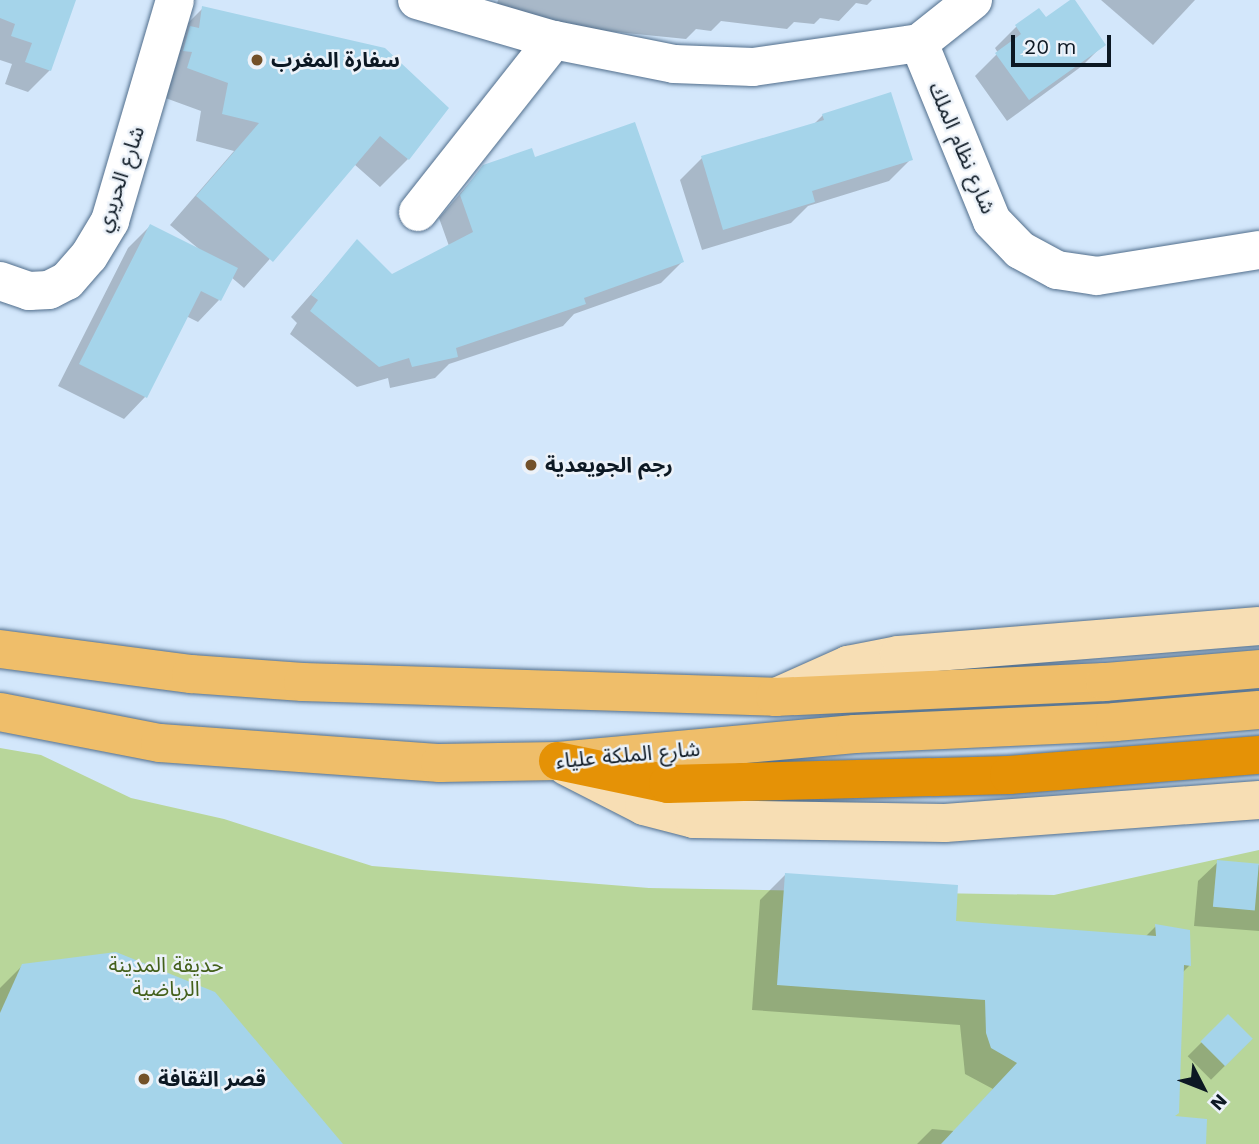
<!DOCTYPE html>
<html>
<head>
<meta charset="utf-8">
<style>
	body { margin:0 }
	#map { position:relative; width:1259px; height:1144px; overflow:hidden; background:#d3e7fb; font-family:"Work Sans","Noto Sans Arabic",sans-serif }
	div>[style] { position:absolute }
	.green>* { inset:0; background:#b8d69a }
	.shadow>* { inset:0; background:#0003; transform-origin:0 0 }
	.building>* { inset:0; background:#a5d4ea; transform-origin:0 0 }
	.roads { filter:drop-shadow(0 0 2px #516e8c) drop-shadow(0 0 2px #516e8c) }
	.street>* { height:38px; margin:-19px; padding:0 19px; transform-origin:19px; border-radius:19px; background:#fff }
	.secondary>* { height:38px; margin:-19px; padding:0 19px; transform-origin:19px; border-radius:19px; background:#f7deb4 }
	.primary>* { height:38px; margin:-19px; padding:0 19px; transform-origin:19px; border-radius:19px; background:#efbe6a }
	.highway>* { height:38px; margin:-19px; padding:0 19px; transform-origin:19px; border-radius:19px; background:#e59206 }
	.dots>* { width:19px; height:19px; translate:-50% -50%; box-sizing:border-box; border:4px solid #ecf2f9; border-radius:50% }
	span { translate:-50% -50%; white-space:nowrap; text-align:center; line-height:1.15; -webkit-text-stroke:5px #ecf2f9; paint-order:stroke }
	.poi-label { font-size:21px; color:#0c1823; font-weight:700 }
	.left { translate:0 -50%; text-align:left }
	.street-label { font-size:21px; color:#0c1823 }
	.park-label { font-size:21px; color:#43601b }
	.north { position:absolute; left:1168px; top:1053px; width:70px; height:70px; -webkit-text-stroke:5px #ecf2f9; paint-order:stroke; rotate:132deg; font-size:19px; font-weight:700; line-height:28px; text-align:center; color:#0c1823 }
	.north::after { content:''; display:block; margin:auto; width:24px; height:32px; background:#0c1823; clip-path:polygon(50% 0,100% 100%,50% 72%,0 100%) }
	.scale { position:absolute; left:1011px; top:35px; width:100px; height:32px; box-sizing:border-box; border:4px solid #0c1823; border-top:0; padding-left:9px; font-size:21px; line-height:24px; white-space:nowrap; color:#0c1823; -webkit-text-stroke:5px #ecf2f9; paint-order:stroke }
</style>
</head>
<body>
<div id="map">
	<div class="green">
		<i style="clip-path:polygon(0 748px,41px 755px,131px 798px,224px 819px,372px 866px,649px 888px,1054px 895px,1259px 850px,1259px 1144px,0 1144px)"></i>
	</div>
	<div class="shadow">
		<i style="clip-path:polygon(0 0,74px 0,50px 70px,28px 92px,5px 84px,12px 64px,0 60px)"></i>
		<i style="clip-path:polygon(498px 0,872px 0,867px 5px,856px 3px,839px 21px,820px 18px,814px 24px,794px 22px,787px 29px,721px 21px,711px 31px,696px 29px,686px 39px,596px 30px,495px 13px)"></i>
		<i style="clip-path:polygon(1073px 0,1104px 44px,1082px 66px,1007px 121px,975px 76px,998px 53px,995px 48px,1016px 27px,1038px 11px,1045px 20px)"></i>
		<i style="clip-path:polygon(1101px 0,1195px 0,1153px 45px)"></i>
		<i style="clip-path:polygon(203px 8px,447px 108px,408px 159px,380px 187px,354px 164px,244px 288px,231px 277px,219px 300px,198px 322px,186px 316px,145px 397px,124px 419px,58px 386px,128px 248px,150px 226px,199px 249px,170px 225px,234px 151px,196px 141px,201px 111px,160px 96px,175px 36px)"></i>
		<i style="clip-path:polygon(823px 115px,911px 159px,889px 181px,808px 206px,791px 223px,702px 250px,680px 180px,702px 158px,814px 124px)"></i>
		<i style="clip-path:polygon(534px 159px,682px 262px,661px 283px,574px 314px,563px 326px,449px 364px,435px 378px,390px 388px,388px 378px,357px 387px,290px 334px,297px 323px,291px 317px,357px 242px,391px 276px,449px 246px,439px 218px,484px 166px)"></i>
		<i style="clip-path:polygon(1218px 862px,1259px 865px,1259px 931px,1194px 926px,1198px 881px)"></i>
		<i style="clip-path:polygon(786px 874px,954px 923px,1145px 937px,1156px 926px,1190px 965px,1182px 973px,1172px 1118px,1204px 1144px,917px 1144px,932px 1129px,954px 1131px,993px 1089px,965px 1074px,960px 1025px,752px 1010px,760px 900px)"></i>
		<i style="clip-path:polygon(23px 965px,341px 1144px,0 1144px,0 988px)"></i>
		<i style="left:1228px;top:1016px;width:33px;height:57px;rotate:45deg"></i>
	</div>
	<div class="building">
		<i style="clip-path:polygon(0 0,76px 0,51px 71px,25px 62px,32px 43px,11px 36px,15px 24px,0 18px)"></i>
		<i style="clip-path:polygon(1070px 0,1075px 0,1106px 45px,1029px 100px,995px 53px,1021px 34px,1015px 25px,1039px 8px,1046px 17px)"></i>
		<i style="clip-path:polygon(202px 6px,385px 48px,449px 108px,409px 160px,380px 136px,273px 262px,196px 196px,259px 123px,222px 114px,228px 83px,187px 68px,192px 52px,183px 51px,190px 26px,199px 28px)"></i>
		<i style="clip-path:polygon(891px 92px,913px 160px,812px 191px,815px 202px,723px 230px,701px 156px,824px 120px,822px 114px)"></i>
		<i style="clip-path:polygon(635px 122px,684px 262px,584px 298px,586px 304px,456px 348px,458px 357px,412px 367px,409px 358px,379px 367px,310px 311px,318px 300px,311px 295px,357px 239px,392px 274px,473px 232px,460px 195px,483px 165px,532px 148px,535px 157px)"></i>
		<i style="clip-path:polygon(150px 224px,238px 268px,221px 301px,201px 291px,147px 398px,79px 364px)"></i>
		<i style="left:1217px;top:860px;width:42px;height:47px;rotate:5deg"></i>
		<i style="clip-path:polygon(785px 873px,958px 885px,956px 921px,1156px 936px,1155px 924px,1190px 930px,1191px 966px,1184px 965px,1179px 1113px,1175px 1116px,1207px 1119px,1206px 1144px,941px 1144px,1017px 1063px,991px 1048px,986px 1033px,985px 1000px,777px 985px)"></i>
		<i style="clip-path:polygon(116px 952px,215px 992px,343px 1144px,0 1144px,0 1013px,22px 964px)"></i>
		<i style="left:1228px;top:1014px;width:35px;height:39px;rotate:45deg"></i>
	</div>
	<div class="roads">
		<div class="street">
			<i style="left:417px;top:0;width:143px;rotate:16.3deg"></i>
			<i style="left:554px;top:40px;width:122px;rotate:11.3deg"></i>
			<i style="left:674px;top:64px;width:79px;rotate:2.2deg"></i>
			<i style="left:753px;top:67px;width:168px;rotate:-8.2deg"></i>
			<i style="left:919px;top:43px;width:69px;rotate:-38.5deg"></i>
			<i style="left:919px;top:43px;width:192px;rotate:67.7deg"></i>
			<i style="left:992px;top:221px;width:40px;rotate:46deg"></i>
			<i style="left:1020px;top:250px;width:42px;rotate:28.4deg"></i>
			<i style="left:1057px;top:270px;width:40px;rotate:8.5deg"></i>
			<i style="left:1097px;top:276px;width:164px;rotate:-9.1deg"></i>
			<i style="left:418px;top:212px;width:219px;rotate:-51.7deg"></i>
			<i style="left:0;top:281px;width:31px;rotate:19deg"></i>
			<i style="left:29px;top:291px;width:20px;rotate:-3deg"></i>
			<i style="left:49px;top:290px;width:20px;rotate:-27deg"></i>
			<i style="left:67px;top:281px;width:33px;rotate:-49deg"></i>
			<i style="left:89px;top:256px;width:41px;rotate:-59deg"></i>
			<i style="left:110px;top:221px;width:230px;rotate:-73.6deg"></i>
		</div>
		<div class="secondary">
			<i style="left:776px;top:697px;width:79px;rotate:-24deg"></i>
			<i style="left:848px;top:665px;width:52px;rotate:-11.1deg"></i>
			<i style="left:899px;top:655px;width:361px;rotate:-4.6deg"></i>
			<i style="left:566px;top:766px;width:88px;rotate:27.1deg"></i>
			<i style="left:644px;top:806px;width:52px;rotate:14.6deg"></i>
			<i style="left:694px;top:819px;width:251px;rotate:0.9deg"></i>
			<i style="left:945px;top:823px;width:315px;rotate:-4.2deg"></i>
		</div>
		<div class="primary">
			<i style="left:0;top:649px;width:193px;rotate:7.5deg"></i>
			<i style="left:191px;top:674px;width:112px;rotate:4.1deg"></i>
			<i style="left:303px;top:682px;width:472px;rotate:1.8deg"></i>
			<i style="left:775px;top:697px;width:330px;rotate:-2.6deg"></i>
			<i style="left:1105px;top:682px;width:155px;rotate:-4.8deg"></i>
			<i style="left:0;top:712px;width:163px;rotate:11deg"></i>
			<i style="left:160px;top:743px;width:281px;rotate:4.1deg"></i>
			<i style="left:440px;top:763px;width:118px;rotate:-1deg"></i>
			<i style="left:558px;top:761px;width:298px;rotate:-5.2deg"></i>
			<i style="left:855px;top:734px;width:260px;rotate:-2.6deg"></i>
			<i style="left:1115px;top:722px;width:144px;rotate:-4.8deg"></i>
		</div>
		<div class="highway">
			<i style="left:558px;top:761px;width:112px;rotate:11.8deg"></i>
			<i style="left:668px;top:784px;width:341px;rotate:-1.5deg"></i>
			<i style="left:1009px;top:775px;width:251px;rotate:-4.6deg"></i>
		</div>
	</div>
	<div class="dots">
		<i style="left:257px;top:60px;background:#735129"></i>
		<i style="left:531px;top:465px;background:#735129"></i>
		<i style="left:144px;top:1079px;background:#735129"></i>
	</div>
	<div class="poi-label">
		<span class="left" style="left:271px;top:60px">سفارة المغرب</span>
		<span class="left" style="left:545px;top:465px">رجم الجويعدية</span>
		<span class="left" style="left:158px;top:1079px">قصر الثقافة</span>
	</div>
	<div class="street-label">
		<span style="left:962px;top:148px;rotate:67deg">شارع نظام الملك</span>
		<span style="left:120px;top:179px;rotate:-71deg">شارع الحريري</span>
		<span style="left:628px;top:755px;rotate:-5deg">شارع الملكة علياء</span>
	</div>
	<div class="park-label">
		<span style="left:166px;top:977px">حديقة المدينة<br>الرياضية</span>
	</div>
	<div class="north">N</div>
	<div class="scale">20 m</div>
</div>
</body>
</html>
